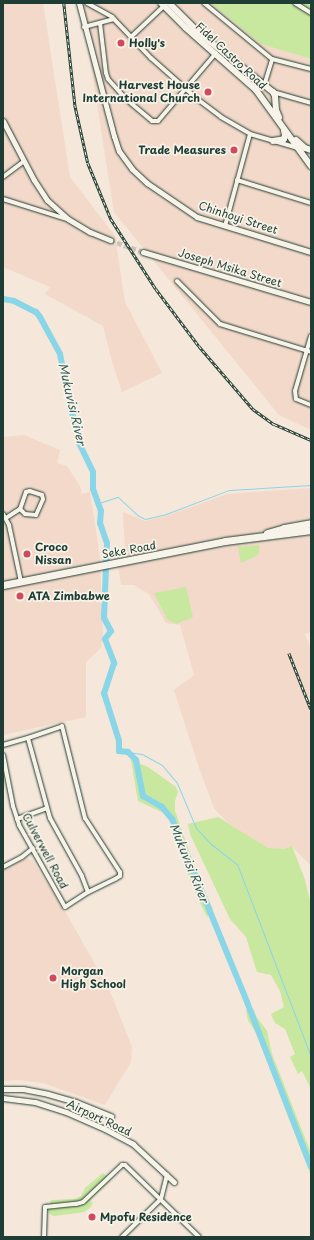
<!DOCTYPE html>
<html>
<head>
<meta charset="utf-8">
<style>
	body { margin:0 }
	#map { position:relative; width:314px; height:1240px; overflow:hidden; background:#f5e7da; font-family:"Playpen Sans",sans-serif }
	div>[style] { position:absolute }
	.built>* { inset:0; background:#f3d9c9 }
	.green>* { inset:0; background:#c8e79f }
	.stream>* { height:1px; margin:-0.5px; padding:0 0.5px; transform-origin:0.5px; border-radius:0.5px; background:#89d6e8 }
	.river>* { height:6px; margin:-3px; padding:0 3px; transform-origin:3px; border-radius:3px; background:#89d6e8 }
	.tertiary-tunnel>* { height:5px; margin-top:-2.5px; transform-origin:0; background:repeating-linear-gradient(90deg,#cac5b9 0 5px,transparent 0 7.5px) }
	.roads { filter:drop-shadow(0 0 1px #1f3d34) drop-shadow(0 0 1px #1f3d34) }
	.minor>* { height:4px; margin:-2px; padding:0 2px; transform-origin:2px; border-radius:2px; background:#f7f3e8 }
	.tertiary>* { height:5px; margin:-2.5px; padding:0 2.5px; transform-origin:2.5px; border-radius:2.5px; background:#f7f3e8 }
	.secondary>* { height:6px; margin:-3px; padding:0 3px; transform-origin:3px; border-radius:3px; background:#f7f3e8 }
	.primary>* { height:7px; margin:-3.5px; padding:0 3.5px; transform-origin:3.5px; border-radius:3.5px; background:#f7f3e8 }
	.rail>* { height:2.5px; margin-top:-1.25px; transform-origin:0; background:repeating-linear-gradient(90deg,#f7f3e8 0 3px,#1f3d34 0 6px); box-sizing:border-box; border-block:1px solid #1f3d34 }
	.dots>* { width:11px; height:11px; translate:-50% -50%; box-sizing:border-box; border:2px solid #f7f3e8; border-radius:50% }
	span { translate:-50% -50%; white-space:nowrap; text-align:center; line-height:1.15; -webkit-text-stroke:3.5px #f7f3e8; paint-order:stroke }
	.poi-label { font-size:11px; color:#1f3d34; font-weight:700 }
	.left { translate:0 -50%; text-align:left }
	.right { translate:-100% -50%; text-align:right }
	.street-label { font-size:11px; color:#1f3d34 }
	.water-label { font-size:12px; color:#345c58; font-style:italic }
	.frame { position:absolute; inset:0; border:4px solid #1f3d34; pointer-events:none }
</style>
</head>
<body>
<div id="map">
	<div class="built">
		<i style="clip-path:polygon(3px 3px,43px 3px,70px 177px,115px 236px,125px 302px,162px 373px,122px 392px,111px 358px,103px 326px,45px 294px,50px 287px,3px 267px)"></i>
		<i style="clip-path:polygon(81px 3px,211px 3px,261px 44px,311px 59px,311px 430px,279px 415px,114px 212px)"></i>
		<i style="clip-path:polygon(24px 435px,60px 450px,57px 463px,67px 466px,80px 486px,82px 494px,90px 492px,100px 557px,103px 635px,101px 648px,86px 662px,86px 717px,3px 735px,3px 437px)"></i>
		<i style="clip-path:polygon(311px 488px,311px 632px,305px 634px,311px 649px,311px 866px,292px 846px,285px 849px,268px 848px,228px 823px,214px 808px,199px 768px,174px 690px,194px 675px,180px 625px,166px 623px,149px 594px,134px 585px,121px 585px,116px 553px,125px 549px,123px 512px,145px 521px,169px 515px,227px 494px)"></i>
		<i style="clip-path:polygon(25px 858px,32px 860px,65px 911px,110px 991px,132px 1047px,131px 1062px,105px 1105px,43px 1083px,19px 1080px,3px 1081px,3px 871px)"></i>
	</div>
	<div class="green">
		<i style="clip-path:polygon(211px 3px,311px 3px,311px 59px,261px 44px)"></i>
		<i style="clip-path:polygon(258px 545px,260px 547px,258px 555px,241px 563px,238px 547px)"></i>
		<i style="clip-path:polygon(186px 587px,193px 617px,176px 624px,167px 619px,154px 593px)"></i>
		<i style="clip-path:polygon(131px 760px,148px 767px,176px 787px,178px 792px,175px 801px,175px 811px,200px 881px,213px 909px,207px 917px,192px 886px,168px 815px,138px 801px)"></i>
		<i style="clip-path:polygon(218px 817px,268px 848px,285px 849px,292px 846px,305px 880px,311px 905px,311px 1089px,302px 1071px,298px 1074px,290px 1057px,295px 1054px,285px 1029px,275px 1023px,271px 1014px,284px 1007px,280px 991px,271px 975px,257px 972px,246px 937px,230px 919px,190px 834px,188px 824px)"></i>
		<i style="clip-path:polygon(246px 1010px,254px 1010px,256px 1016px,267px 1031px,272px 1054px,311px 1153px,311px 1176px,256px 1033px,248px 1020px)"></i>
		<i style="clip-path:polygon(103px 1173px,110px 1179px,109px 1182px,92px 1198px,90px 1202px,93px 1203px,90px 1208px,84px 1212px,62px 1215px,53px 1216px,48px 1213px,51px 1200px,75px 1199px,81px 1196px,85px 1188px)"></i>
	</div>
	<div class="stream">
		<i style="left:99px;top:503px;width:20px;rotate:-18deg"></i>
		<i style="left:118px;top:497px;width:26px;rotate:43deg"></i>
		<i style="left:137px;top:515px;width:9px;rotate:27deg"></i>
		<i style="left:145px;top:519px;width:22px;rotate:-13deg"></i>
		<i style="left:166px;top:514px;width:67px;rotate:-20.9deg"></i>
		<i style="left:229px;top:490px;width:82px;rotate:-3.5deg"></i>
		<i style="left:128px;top:752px;width:14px;rotate:8deg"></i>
		<i style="left:142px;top:754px;width:23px;rotate:29deg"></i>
		<i style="left:162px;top:765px;width:23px;rotate:50deg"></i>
		<i style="left:177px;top:783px;width:49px;rotate:67.1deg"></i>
		<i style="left:196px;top:828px;width:22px;rotate:47deg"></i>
		<i style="left:211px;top:844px;width:33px;rotate:38deg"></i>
		<i style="left:237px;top:864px;width:207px;rotate:69deg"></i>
	</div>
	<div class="river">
		<i style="left:3px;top:299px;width:11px;rotate:10deg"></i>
		<i style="left:14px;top:301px;width:25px;rotate:27deg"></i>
		<i style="left:36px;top:312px;width:6px;rotate:51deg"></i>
		<i style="left:40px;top:317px;width:42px;rotate:61.6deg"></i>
		<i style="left:60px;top:354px;width:57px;rotate:78.9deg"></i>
		<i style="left:71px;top:410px;width:21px;rotate:71deg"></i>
		<i style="left:78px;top:430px;width:13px;rotate:86deg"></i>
		<i style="left:79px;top:443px;width:32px;rotate:64deg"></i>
		<i style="left:93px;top:472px;width:17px;rotate:90deg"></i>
		<i style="left:93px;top:489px;width:23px;rotate:70deg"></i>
		<i style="left:101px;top:511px;width:12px;rotate:95deg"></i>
		<i style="left:100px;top:523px;width:21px;rotate:71deg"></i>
		<i style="left:107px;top:543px;width:75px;rotate:92.3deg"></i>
		<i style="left:104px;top:618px;width:15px;rotate:62deg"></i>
		<i style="left:111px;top:631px;width:10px;rotate:127deg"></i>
		<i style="left:105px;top:639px;width:26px;rotate:69deg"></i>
		<i style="left:114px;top:663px;width:32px;rotate:108deg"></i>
		<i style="left:104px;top:693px;width:50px;rotate:72.6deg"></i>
		<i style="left:119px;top:741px;width:10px;rotate:90deg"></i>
		<i style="left:119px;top:751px;width:9px;rotate:6deg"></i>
		<i style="left:128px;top:752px;width:11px;rotate:45deg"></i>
		<i style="left:136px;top:760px;width:37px;rotate:79deg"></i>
		<i style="left:143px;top:796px;width:22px;rotate:30deg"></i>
		<i style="left:162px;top:807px;width:16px;rotate:50deg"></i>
		<i style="left:172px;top:819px;width:198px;rotate:67.7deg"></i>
		<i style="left:247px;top:1002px;width:177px;rotate:68.8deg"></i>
	</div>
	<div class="tertiary-tunnel">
		<i style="left:110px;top:240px;width:35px;rotate:20deg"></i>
	</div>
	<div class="roads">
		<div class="minor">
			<i style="left:87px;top:3px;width:29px;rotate:29deg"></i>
			<i style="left:112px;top:17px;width:57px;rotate:46.4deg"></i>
			<i style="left:151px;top:58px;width:60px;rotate:41.6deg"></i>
			<i style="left:196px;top:98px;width:31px;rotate:37deg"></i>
			<i style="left:221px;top:117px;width:34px;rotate:30deg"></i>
			<i style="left:250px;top:134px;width:50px;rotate:16.3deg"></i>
			<i style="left:204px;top:3px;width:88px;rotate:39.5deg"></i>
			<i style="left:272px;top:59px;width:40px;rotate:14.4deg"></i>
			<i style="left:295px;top:3px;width:19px;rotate:32deg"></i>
			<i style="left:100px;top:23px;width:50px;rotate:83.2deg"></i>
			<i style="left:106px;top:73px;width:6px;rotate:72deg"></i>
			<i style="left:108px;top:79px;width:27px;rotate:48deg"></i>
			<i style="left:126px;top:99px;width:34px;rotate:40deg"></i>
			<i style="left:152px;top:121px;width:6px"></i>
			<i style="left:158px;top:121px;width:89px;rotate:-49.5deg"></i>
			<i style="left:84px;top:27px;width:31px;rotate:-15deg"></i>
			<i style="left:131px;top:37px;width:47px;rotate:-43.3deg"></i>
			<i style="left:264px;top:86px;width:28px;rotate:-73deg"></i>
			<i style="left:273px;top:92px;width:40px;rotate:16deg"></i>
			<i style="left:3px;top:177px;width:26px;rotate:-37deg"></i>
			<i style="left:237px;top:180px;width:77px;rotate:17.3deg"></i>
			<i style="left:3px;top:199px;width:67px;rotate:17.4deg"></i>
			<i style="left:225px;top:226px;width:95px;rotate:-74.8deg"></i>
			<i style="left:177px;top:281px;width:61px;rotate:45deg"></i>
			<i style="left:220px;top:324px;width:95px;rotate:17.1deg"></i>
			<i style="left:311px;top:336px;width:57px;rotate:106.2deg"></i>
			<i style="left:295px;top:391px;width:8px;rotate:83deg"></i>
			<i style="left:296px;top:399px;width:16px;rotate:22deg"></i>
			<i style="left:3px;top:514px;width:13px;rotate:61deg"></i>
			<i style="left:9px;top:525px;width:58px;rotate:78.1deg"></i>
			<i style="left:6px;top:518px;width:17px;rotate:-33deg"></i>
			<i style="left:20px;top:509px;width:7px;rotate:45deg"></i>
			<i style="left:25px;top:514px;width:11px;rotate:5deg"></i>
			<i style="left:36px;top:515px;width:17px;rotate:-66deg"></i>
			<i style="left:43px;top:499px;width:4px;rotate:-104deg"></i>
			<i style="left:42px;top:495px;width:13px;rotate:-162deg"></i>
			<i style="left:30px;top:491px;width:4px;rotate:166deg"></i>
			<i style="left:26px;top:492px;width:18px;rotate:109deg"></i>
			<i style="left:3px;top:745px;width:26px;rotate:-16deg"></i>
			<i style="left:28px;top:738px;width:36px;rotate:-19deg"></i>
			<i style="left:62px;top:726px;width:95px;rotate:76deg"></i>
			<i style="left:85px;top:818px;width:64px;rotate:57.1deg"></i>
			<i style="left:120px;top:872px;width:4px;rotate:90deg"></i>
			<i style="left:120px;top:876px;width:6px;rotate:149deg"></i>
			<i style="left:115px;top:879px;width:30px;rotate:154deg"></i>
			<i style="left:3px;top:755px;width:52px;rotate:78.9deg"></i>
			<i style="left:13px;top:806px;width:20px;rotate:72deg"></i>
			<i style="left:19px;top:825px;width:94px;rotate:60.7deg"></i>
			<i style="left:65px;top:907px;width:27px;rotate:-33deg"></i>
			<i style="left:88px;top:892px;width:17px;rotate:-111deg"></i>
			<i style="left:82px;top:876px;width:66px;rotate:-118.9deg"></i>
			<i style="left:50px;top:818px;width:83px;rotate:-105.4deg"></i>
			<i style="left:17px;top:819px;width:32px;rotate:-20deg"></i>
			<i style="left:3px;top:867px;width:21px;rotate:-28deg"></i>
			<i style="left:22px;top:857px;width:14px;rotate:-39deg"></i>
			<i style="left:44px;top:1237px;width:30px;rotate:-88deg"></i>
			<i style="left:45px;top:1207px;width:31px;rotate:-6deg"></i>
			<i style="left:76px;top:1204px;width:7px;rotate:-16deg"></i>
			<i style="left:83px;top:1202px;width:54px;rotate:-43.5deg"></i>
			<i style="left:122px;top:1165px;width:3px"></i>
			<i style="left:125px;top:1165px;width:103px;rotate:44.2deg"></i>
			<i style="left:122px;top:1237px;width:54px;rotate:-44.3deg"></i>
			<i style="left:161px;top:1199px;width:25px;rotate:-76deg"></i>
		</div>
		<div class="tertiary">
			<i style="left:79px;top:3px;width:138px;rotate:75.3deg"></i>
			<i style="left:114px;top:136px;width:16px;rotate:72deg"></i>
			<i style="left:119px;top:151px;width:22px;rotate:54deg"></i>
			<i style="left:132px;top:169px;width:21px;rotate:43deg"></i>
			<i style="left:147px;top:183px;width:60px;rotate:34.2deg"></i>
			<i style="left:197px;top:217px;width:119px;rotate:17.1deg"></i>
			<i style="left:3px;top:121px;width:67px;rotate:62.3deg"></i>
			<i style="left:34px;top:180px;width:24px;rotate:57deg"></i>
			<i style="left:47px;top:200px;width:28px;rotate:42deg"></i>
			<i style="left:68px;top:219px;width:26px;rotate:31deg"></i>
			<i style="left:90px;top:232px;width:22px;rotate:22deg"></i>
			<i style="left:143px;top:252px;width:175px;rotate:16.6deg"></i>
			<i style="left:3px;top:1089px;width:20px"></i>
			<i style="left:23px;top:1089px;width:25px;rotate:11deg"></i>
			<i style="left:48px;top:1094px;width:29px;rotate:16deg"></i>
			<i style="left:76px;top:1102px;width:38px;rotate:22deg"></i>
			<i style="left:3px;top:1098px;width:32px;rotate:7deg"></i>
			<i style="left:35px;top:1102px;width:33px;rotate:18deg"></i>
			<i style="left:66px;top:1112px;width:43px;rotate:23.6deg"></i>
			<i style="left:105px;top:1129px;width:32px;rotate:28deg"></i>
			<i style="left:133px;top:1144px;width:56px;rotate:42.8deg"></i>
		</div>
		<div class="secondary">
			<i style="left:161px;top:3px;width:35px;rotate:45deg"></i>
			<i style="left:186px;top:28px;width:94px;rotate:41.5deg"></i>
			<i style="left:256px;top:90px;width:94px;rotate:54.1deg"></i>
			<i style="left:169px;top:3px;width:41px;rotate:45deg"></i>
			<i style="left:198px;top:32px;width:96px;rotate:38.7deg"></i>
			<i style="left:273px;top:92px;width:4px;rotate:63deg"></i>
			<i style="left:275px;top:96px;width:14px;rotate:86deg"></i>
			<i style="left:276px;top:110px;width:8px;rotate:67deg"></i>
			<i style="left:296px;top:140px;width:12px;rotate:42deg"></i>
			<i style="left:305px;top:148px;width:6px;rotate:18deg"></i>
			<i style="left:273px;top:141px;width:11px;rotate:-10deg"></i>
			<i style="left:284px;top:139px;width:4px;rotate:-76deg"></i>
			<i style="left:285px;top:135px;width:4px;rotate:-104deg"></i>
		</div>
		<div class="primary">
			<i style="left:267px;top:533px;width:18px;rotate:-16deg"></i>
			<i style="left:284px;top:528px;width:27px;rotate:-10deg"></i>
			<i style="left:3px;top:585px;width:226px;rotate:-11.2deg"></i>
			<i style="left:225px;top:541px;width:87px;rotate:-7.3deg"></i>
		</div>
	</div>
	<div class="rail">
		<i style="left:64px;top:3px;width:103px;rotate:83.8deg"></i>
		<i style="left:75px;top:105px;width:59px;rotate:77.4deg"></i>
		<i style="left:88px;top:163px;width:61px;rotate:67.7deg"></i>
		<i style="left:111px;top:219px;width:83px;rotate:57.3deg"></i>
		<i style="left:156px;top:289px;width:71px;rotate:53deg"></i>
		<i style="left:199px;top:346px;width:83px;rotate:49.4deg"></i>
		<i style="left:253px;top:409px;width:26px;rotate:36deg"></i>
		<i style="left:274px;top:424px;width:40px;rotate:23.4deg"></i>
		<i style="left:289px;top:653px;width:60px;rotate:68.6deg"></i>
	</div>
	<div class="dots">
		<i style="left:121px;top:43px;background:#d1495b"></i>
		<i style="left:208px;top:92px;background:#d1495b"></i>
		<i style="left:234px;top:150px;background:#d1495b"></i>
		<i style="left:27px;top:554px;background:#d1495b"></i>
		<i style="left:20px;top:596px;background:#d1495b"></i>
		<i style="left:53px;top:978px;background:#d1495b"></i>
		<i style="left:92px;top:1217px;background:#d1495b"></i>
	</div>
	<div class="poi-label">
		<span class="left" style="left:129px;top:43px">Holly's</span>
		<span class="right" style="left:200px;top:92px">Harvest House<br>International Church</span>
		<span class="right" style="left:226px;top:150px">Trade Measures</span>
		<span class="left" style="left:35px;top:554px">Croco<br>Nissan</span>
		<span class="left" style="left:28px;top:596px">ATA Zimbabwe</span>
		<span class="left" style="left:61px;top:978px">Morgan<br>High School</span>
		<span class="left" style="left:100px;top:1217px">Mpofu Residence</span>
	</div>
	<div class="street-label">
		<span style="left:231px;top:56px;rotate:43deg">Fidel Castro Road</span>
		<span style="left:238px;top:218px;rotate:18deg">Chinhoyi Street</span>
		<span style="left:230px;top:268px;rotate:17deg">Joseph Msika Street</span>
		<span style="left:129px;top:550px;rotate:-10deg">Seke Road</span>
		<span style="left:45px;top:851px;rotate:62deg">Culverwell Road</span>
		<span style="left:99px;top:1118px;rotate:25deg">Airport Road</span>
	</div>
	<div class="water-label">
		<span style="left:72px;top:404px;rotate:77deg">Mukuvisi River</span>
		<span style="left:189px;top:863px;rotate:68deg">Mukuvisi River</span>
	</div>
	<div class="frame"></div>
</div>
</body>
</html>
